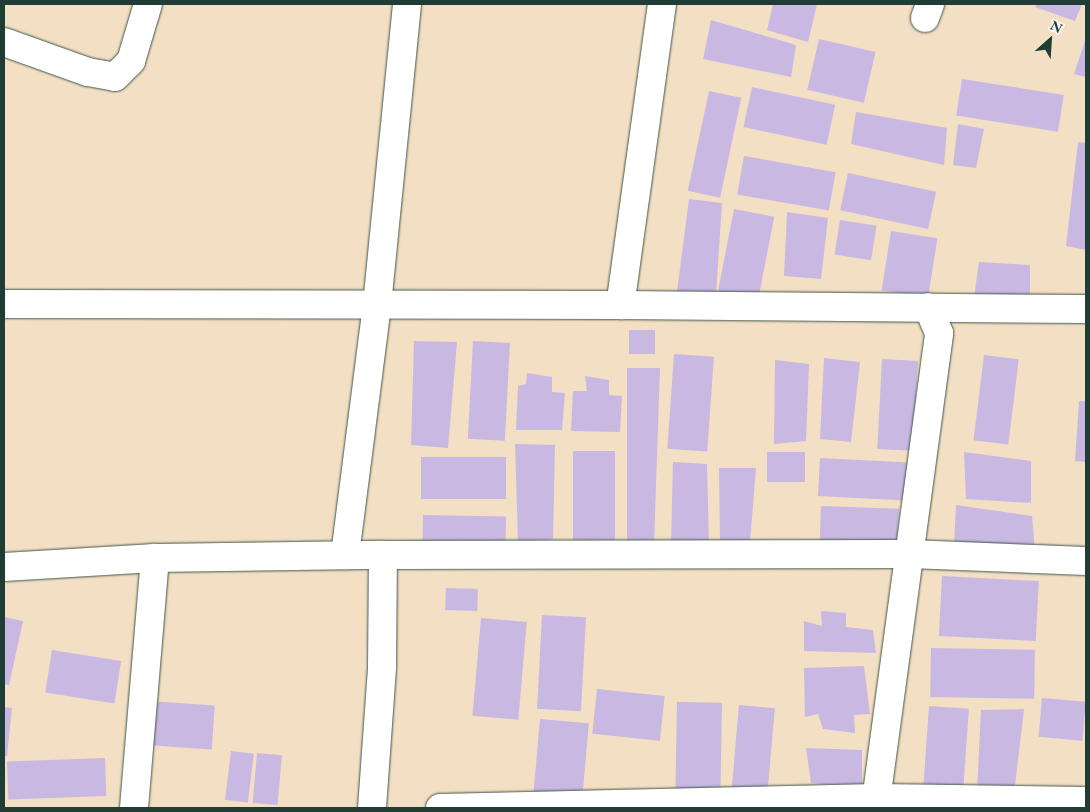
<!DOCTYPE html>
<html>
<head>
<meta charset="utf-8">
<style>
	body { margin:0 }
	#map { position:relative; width:1090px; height:812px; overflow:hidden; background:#f3dfc3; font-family:"EB Garamond",serif }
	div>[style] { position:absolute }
	.building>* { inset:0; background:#c9b8e2; transform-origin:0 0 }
	.roads { filter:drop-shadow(0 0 1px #3f5549) drop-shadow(0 0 1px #3f5549) }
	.minor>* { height:28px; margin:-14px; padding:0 14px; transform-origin:14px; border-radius:14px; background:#fff }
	span { translate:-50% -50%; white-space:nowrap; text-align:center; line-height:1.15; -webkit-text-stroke:4px #f6f6f2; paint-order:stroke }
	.frame { position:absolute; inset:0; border:5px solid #1f3d34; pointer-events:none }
	.north { position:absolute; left:1025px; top:15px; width:50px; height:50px; -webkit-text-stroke:4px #f6f6f2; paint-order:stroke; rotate:26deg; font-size:14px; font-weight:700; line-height:20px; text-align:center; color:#1f3d34 }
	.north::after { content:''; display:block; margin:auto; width:18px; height:22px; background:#1f3d34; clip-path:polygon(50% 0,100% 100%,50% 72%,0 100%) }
</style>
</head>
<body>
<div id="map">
	<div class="building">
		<i style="clip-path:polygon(773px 4px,817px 4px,808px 42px,767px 30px)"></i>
		<i style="clip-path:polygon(1037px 4px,1082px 4px,1075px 21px,1035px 7px)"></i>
		<i style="clip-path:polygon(711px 20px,796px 45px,791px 77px,703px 59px)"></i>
		<i style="clip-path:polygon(1086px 38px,1086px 77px,1074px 74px)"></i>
		<i style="left:819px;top:39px;width:58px;height:52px;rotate:13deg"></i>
		<i style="left:962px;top:79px;width:103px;height:37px;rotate:9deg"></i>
		<i style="left:752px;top:87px;width:85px;height:41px;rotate:12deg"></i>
		<i style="left:709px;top:91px;width:33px;height:102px;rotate:12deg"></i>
		<i style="clip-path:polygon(856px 112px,947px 128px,944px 165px,851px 144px)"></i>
		<i style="clip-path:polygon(958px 124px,984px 129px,976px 168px,953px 165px)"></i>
		<i style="clip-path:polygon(1078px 142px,1086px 143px,1086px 250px,1066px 246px)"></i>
		<i style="left:744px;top:156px;width:93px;height:39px;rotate:10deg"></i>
		<i style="left:848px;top:173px;width:90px;height:38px;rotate:12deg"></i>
		<i style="clip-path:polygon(689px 199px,722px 203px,716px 294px,677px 292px)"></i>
		<i style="left:734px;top:209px;width:41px;height:85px;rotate:11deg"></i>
		<i style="clip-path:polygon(787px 212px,828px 218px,821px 279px,784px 276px)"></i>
		<i style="left:840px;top:220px;width:37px;height:35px;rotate:9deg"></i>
		<i style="left:891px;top:231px;width:47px;height:60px;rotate:9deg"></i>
		<i style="clip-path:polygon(979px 262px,1030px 265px,1030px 303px,974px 297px)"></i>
		<i style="left:629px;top:330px;width:26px;height:24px"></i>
		<i style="clip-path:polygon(414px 341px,457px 342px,448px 448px,411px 445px)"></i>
		<i style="left:473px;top:341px;width:37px;height:98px;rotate:3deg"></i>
		<i style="left:674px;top:354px;width:40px;height:95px;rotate:4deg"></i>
		<i style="left:984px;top:355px;width:35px;height:86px;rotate:7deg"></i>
		<i style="clip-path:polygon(824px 358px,860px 362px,851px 442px,820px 439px)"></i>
		<i style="left:882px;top:359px;width:36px;height:90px;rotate:3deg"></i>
		<i style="clip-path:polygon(775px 360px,809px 364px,806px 441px,774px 444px)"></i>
		<i style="clip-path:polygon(627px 368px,660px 368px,654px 544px,627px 545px)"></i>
		<i style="clip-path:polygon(527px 373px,552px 377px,552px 392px,565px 393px,562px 430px,516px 430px,518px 386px,526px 384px)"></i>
		<i style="clip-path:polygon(585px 376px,609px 380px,609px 395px,622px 396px,620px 432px,571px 431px,573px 391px,587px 391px)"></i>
		<i style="clip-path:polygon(1079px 401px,1086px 401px,1086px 462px,1075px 461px)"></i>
		<i style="clip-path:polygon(515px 444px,555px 445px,553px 539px,518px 542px)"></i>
		<i style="left:573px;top:451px;width:42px;height:89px"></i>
		<i style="left:767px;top:452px;width:38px;height:30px"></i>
		<i style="clip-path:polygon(964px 452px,1031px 461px,1031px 503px,966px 499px)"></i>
		<i style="left:421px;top:457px;width:85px;height:42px"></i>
		<i style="left:820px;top:458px;width:88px;height:38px;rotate:3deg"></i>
		<i style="clip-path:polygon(673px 462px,707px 464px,709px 543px,671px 545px)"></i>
		<i style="clip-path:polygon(719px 468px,756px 468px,750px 542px,720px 543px)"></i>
		<i style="clip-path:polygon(956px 505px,1032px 516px,1035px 551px,954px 547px)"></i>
		<i style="left:821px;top:506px;width:78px;height:37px;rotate:2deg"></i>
		<i style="left:423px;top:515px;width:83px;height:28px;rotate:1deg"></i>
		<i style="left:942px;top:576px;width:97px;height:60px;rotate:3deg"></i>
		<i style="left:446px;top:588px;width:32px;height:22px;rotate:2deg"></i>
		<i style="clip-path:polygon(821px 611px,846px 613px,846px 627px,873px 630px,876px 653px,804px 651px,804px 621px,822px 626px)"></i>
		<i style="left:542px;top:615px;width:44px;height:94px;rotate:3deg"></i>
		<i style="clip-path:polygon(4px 617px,23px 621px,9px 685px,4px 684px)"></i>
		<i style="left:481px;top:618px;width:46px;height:98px;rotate:5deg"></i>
		<i style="left:931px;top:648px;width:104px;height:49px;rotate:1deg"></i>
		<i style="left:52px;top:650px;width:70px;height:43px;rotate:9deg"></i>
		<i style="clip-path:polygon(864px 666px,870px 714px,854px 715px,855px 733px,823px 729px,818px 714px,805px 717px,804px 668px)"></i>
		<i style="left:597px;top:689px;width:68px;height:45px;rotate:6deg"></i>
		<i style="left:1042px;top:698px;width:44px;height:39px;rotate:5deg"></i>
		<i style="left:149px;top:701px;width:66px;height:44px;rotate:4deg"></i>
		<i style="left:677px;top:702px;width:45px;height:93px;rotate:1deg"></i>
		<i style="left:739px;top:705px;width:36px;height:89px;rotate:5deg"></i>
		<i style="left:929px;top:706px;width:40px;height:83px;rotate:4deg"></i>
		<i style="clip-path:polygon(4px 707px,12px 708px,7px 756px,4px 756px)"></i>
		<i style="clip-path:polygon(1024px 709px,1014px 794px,977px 792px,981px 710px)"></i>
		<i style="left:540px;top:719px;width:49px;height:76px;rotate:5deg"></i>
		<i style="clip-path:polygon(806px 748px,862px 750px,862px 788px,811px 783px)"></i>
		<i style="left:231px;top:751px;width:23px;height:49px;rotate:7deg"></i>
		<i style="left:257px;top:753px;width:25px;height:50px;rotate:5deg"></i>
		<i style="left:105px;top:758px;width:38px;height:98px;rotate:88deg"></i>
	</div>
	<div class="roads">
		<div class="minor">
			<i style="left:662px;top:4px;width:304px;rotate:97.9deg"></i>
			<i style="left:620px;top:305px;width:466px;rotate:0.5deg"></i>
			<i style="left:925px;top:18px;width:15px;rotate:-70deg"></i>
			<i style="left:4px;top:42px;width:89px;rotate:19.7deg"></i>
			<i style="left:88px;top:72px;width:27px;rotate:10deg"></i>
			<i style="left:115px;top:77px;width:23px;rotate:-45deg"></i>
			<i style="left:131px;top:61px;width:59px;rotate:-73.4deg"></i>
			<i style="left:4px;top:304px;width:616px;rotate:0.09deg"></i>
			<i style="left:345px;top:555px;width:252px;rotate:-82.7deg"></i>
			<i style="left:377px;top:305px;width:302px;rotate:-84.3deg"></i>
			<i style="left:4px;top:567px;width:151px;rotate:-3.4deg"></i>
			<i style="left:155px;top:558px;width:228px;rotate:-0.8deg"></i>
			<i style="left:383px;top:555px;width:526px;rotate:-0.11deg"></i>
			<i style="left:909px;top:554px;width:177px;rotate:2.3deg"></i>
			<i style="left:134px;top:808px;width:251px;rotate:-85.2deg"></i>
			<i style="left:372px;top:808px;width:141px;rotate:-85.9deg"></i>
			<i style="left:382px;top:667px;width:112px;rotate:-89.5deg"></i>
			<i style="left:440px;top:808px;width:436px;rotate:-1.3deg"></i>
			<i style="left:876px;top:798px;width:210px;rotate:0.8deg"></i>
			<i style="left:875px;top:808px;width:479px;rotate:-82.3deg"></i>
			<i style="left:939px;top:333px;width:28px;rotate:-113deg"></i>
		</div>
	</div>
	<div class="frame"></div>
	<div class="north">N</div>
</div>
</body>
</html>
